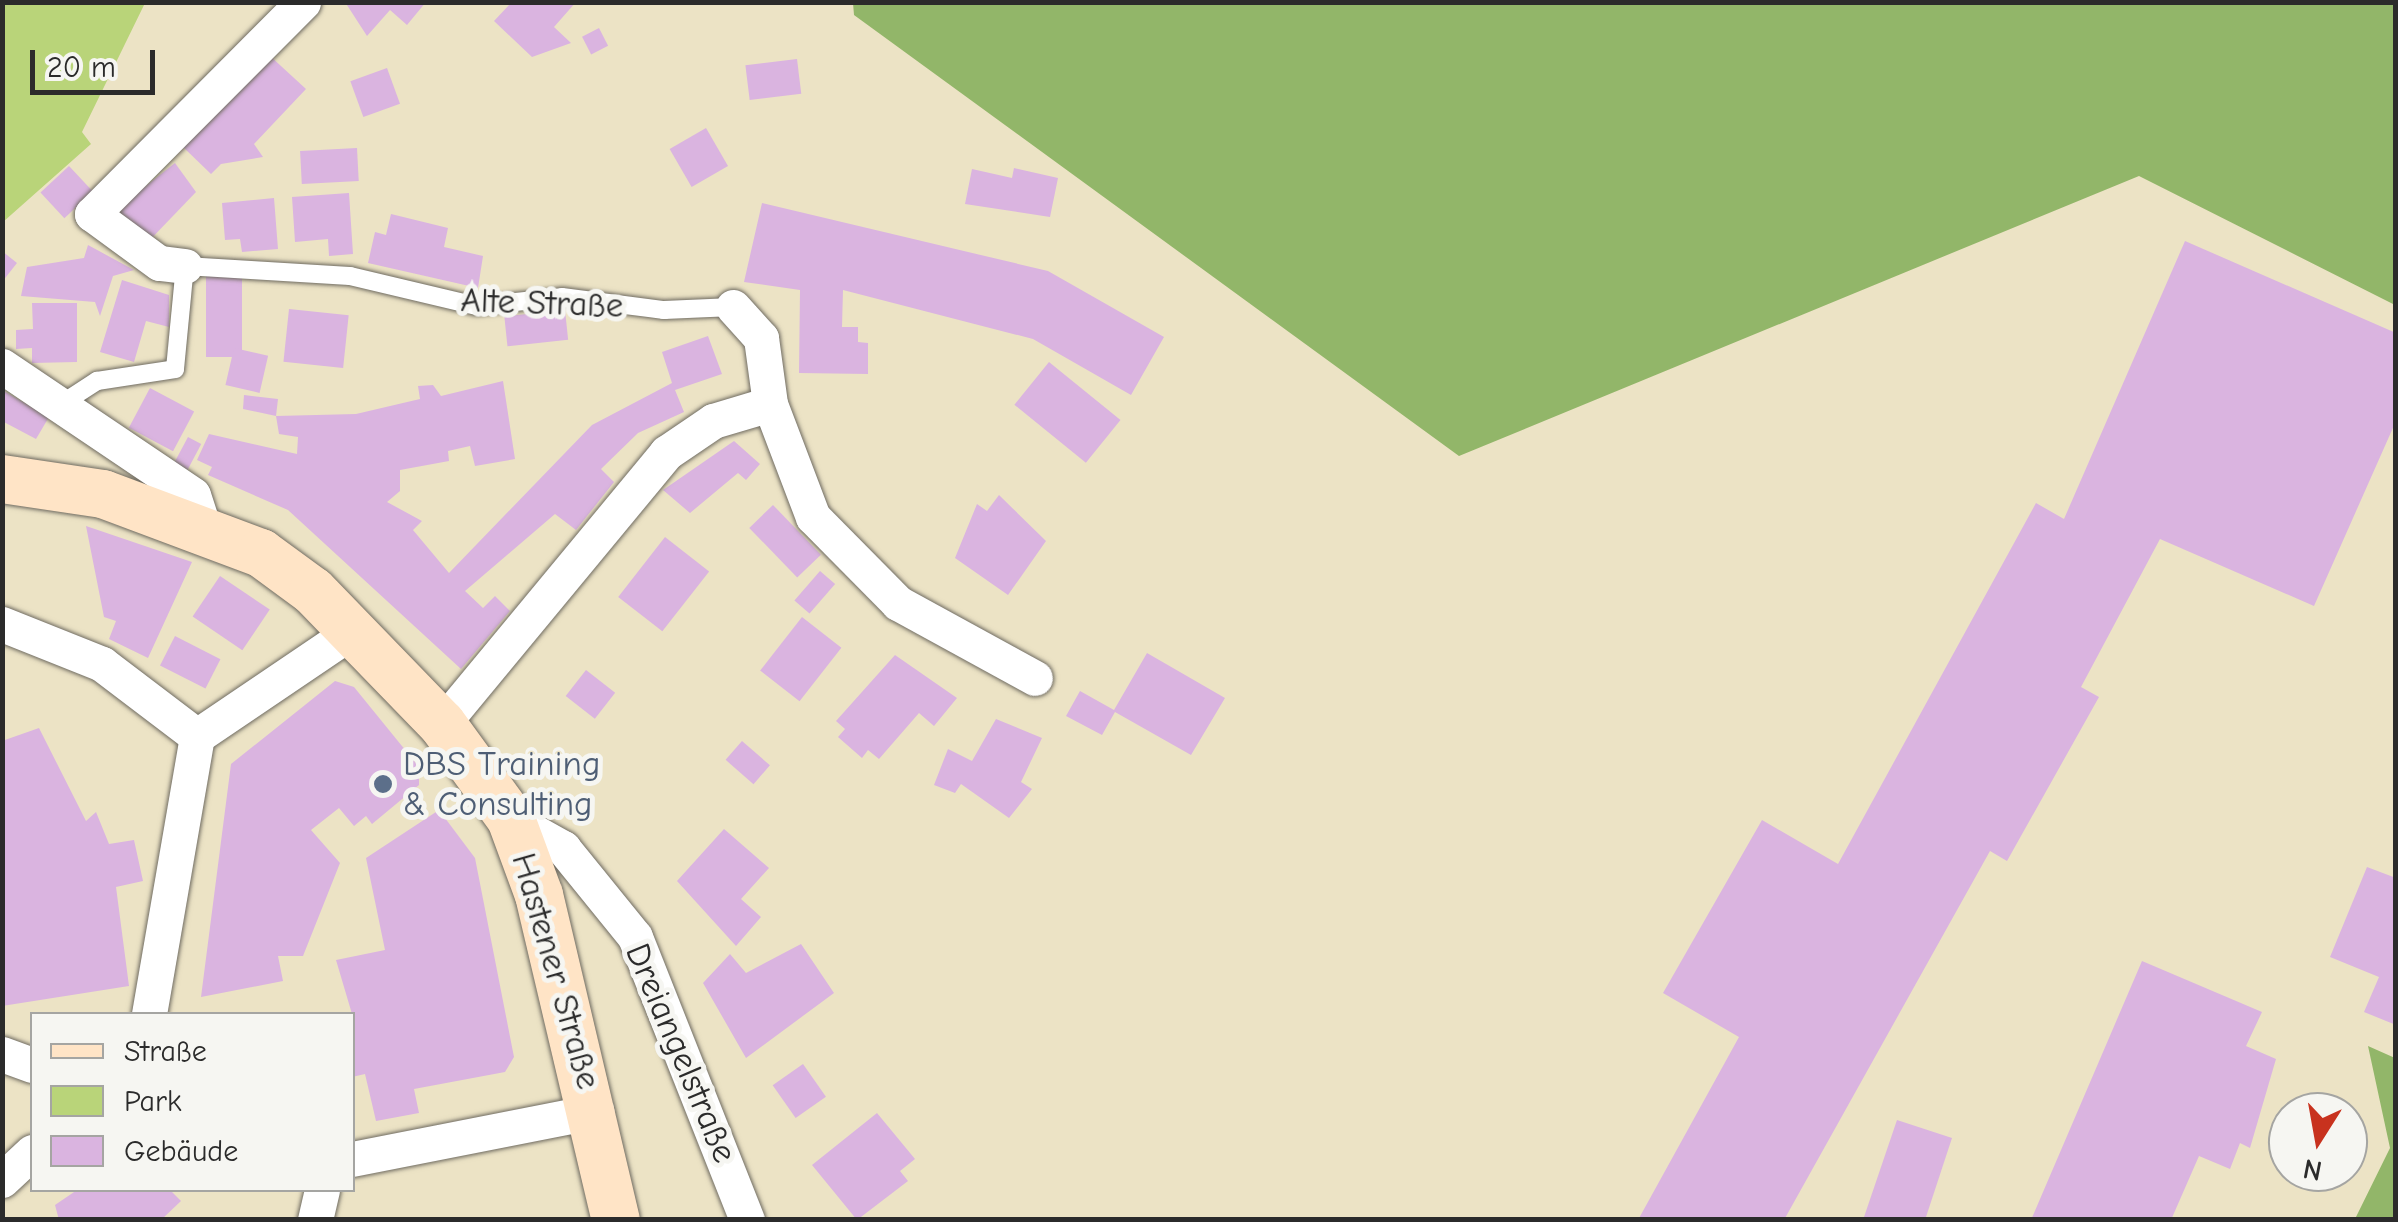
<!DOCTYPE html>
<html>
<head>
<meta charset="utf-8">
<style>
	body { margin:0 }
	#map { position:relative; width:2398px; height:1222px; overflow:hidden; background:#ece3c5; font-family:"Comic Neue",sans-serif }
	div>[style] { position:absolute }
	.green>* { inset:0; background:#b9d479 }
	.forest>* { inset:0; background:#92b669 }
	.building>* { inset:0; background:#dab4e0; transform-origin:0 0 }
	.roads { filter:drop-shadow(0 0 2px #6f6b61) drop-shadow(0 0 2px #6f6b61) }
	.service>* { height:18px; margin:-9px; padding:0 9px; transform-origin:9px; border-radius:9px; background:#fff }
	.minor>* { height:35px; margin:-17.5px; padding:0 17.5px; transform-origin:17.5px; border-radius:17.5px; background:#fff }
	.secondary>* { height:48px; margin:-24px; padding:0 24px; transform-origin:24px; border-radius:24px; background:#ffe4c6 }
	.dots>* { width:28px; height:28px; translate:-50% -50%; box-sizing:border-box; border:5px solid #f6f6f2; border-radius:50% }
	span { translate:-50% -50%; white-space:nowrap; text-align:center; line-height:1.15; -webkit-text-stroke:10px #f6f6f2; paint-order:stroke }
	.street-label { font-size:35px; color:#2b2b2b }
	.service-label { font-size:35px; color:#4e5e75 }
	.left { translate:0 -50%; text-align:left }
	.frame { position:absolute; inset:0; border:5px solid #2b2b2b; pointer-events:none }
	.legend { position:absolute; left:30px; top:1012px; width:325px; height:180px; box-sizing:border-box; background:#f6f6f2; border:2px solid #a5a5a2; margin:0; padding:12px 18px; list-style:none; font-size:30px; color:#2b2b2b }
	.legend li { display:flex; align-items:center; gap:20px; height:50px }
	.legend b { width:50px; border:2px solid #a5a5a2 }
	.north { position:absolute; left:2268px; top:1092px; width:100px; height:100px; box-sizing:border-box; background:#f6f6f2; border:2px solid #a5a5a2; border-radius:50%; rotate:191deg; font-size:28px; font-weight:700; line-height:40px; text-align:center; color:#2b2b2b }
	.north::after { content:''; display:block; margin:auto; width:35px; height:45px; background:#c8321e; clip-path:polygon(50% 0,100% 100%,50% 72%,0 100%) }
	.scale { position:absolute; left:30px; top:50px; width:125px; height:45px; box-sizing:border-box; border:5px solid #2b2b2b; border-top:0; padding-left:12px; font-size:30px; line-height:35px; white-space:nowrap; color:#2b2b2b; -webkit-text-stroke:8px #f6f6f2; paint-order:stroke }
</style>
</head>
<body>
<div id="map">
	<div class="green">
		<i style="clip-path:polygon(3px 2px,145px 3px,82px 132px,91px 144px,3px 222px)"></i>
	</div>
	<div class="forest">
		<i style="clip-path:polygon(853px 3px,2395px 3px,2395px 305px,2139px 176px,1459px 456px,854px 15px)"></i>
		<i style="clip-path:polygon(2368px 1046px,2395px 1058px,2395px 1219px,2355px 1219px,2390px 1148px)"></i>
	</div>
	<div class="building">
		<i style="clip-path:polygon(345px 2px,426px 2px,407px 25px,390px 10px,367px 36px)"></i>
		<i style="clip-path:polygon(512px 2px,576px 2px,554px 27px,571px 43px,532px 57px,494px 21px)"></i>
		<i style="left:599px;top:28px;width:20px;height:19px;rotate:63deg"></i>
		<i style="clip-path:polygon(269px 55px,306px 89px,254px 144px,263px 157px,221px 164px,211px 174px,182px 146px)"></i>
		<i style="left:797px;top:59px;width:35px;height:52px;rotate:83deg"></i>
		<i style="left:387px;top:68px;width:38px;height:39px;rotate:70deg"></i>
		<i style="left:706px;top:128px;width:44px;height:42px;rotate:60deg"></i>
		<i style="left:357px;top:148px;width:33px;height:57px;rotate:87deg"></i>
		<i style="clip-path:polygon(175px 163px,196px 192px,147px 243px,114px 211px)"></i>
		<i style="left:69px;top:166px;width:35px;height:39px;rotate:47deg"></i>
		<i style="clip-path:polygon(1014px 168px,1058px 178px,1050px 217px,965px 204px,972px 169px,1012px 178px)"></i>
		<i style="clip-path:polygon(349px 193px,353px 254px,329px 256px,328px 239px,295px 242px,292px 197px)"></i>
		<i style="clip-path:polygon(274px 198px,278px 249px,242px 252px,240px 239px,225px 240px,222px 203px)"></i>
		<i style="clip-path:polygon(762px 203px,1048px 271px,1164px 337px,1131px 395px,1033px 339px,843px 290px,842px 327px,858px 327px,858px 342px,868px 343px,868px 374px,799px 373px,800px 290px,744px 282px)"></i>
		<i style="clip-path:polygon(391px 214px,448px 228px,444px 247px,483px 256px,478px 288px,368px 263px,375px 232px,386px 235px)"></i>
		<i style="clip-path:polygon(2185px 241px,2396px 333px,2396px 421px,2314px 606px,2160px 539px,2081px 687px,2099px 697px,2007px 861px,1990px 851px,1784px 1220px,1638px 1220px,1739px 1037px,1663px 993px,1762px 820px,1838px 864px,2036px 503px,2064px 519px)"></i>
		<i style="clip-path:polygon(88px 245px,134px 270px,113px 276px,100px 316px,95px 302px,21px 296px,27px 267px,84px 258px)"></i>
		<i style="clip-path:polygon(2px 251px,17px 263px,2px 282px)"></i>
		<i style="left:206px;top:275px;width:36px;height:82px"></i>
		<i style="clip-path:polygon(122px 280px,169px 295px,169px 327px,146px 321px,134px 362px,100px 352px)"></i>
		<i style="clip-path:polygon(32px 303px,77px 303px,77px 362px,32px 363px,32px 348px,16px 349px,16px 330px,33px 329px)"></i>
		<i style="left:289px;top:309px;width:60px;height:53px;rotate:6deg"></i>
		<i style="left:565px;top:310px;width:30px;height:61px;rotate:84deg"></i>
		<i style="clip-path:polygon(708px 336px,722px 374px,675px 390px,684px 412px,638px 433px,601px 469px,614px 482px,576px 530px,555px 514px,465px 591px,483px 608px,495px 596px,510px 611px,461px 669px,288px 510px,208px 475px,212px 467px,197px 460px,209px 434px,297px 454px,298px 437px,279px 434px,276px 416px,356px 414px,420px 399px,418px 386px,433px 385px,441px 396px,503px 381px,515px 459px,475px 466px,470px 446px,448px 451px,449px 461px,400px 470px,400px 491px,387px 502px,422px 521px,413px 530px,449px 573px,592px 425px,672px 383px,662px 352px)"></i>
		<i style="left:234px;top:348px;width:35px;height:38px;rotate:13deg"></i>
		<i style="left:1049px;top:362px;width:92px;height:55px;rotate:39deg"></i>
		<i style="left:150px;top:388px;width:50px;height:45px;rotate:28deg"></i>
		<i style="clip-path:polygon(2px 390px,49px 417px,36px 439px,2px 421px)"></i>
		<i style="clip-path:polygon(244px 395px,278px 399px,276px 416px,243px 409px)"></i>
		<i style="left:188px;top:437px;width:15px;height:29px;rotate:28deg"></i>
		<i style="clip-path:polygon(734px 441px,760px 464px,746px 480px,738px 473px,690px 513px,663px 490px)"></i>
		<i style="clip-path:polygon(999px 495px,1046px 541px,1008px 595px,955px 558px,977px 504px,987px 511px)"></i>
		<i style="left:773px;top:505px;width:69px;height:33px;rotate:46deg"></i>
		<i style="clip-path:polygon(86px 526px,192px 562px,148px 658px,109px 639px,116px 621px,104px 617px)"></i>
		<i style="left:665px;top:537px;width:56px;height:76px;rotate:38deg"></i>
		<i style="left:820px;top:571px;width:20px;height:39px;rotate:41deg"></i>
		<i style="left:220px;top:576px;width:60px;height:49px;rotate:34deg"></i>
		<i style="left:802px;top:617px;width:50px;height:68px;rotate:38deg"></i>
		<i style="left:175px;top:636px;width:51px;height:33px;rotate:27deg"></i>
		<i style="clip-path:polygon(1147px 653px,1225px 698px,1191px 755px,1115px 712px,1102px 735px,1066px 716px,1080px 691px,1114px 710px)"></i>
		<i style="clip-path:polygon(895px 655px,957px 698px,934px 726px,919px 713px,879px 759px,868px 750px,862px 758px,838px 737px,845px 729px,836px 721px)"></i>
		<i style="left:586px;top:670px;width:37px;height:33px;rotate:38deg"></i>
		<i style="clip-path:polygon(335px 681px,354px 687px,419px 767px,419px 785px,372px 824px,366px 816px,354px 826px,339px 808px,311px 830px,340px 863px,303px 956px,278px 956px,283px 981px,201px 997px,231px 764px)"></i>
		<i style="clip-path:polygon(996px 719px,1042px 738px,1021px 782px,1032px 789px,1009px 818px,961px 784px,955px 793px,934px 785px,948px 749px,972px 761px)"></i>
		<i style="clip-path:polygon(39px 728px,86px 821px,96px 812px,109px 844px,134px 840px,143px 881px,116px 887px,129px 986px,2px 1006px,2px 741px)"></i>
		<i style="left:742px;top:741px;width:37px;height:25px;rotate:41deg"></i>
		<i style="clip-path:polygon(439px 810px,475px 858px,514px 1057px,505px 1072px,414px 1089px,419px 1113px,376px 1121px,365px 1074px,352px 1077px,352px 1014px,336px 960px,385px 950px,366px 858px)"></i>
		<i style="clip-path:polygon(724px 829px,769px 868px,741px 899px,761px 917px,736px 946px,677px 881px)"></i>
		<i style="clip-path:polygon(2367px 867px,2396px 878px,2396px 1025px,2364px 1012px,2379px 977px,2330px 957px)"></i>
		<i style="clip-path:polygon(801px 944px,834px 993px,746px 1058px,703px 983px,730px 954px,746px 973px)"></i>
		<i style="clip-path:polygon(2142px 961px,2262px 1012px,2246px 1046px,2276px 1059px,2250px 1148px,2240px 1143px,2230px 1169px,2199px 1156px,2171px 1220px,2031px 1220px)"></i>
		<i style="left:803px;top:1064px;width:40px;height:37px;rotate:55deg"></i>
		<i style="clip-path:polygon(877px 1113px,915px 1159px,900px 1171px,908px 1181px,857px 1220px,812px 1165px)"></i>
		<i style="clip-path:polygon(1897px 1120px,1952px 1138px,1925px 1220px,1863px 1220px)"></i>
		<i style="clip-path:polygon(77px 1190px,170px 1190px,181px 1201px,161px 1220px,59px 1220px,55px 1205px)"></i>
	</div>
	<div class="roads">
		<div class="service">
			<i style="left:66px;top:401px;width:37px;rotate:-33deg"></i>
			<i style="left:97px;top:381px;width:79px;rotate:-8.7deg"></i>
			<i style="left:175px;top:369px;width:103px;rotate:-84.5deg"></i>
			<i style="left:185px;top:266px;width:165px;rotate:3.5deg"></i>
			<i style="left:350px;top:276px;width:130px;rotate:13.3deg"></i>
			<i style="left:477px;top:306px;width:85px;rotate:-6deg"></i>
			<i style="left:562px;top:297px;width:103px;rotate:7.3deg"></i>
			<i style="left:664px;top:310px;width:69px;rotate:-2.5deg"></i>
		</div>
		<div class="minor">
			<i style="left:185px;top:266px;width:26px;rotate:-173deg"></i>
			<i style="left:159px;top:263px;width:83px;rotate:-143.8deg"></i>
			<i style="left:92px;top:214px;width:299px;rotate:-45.1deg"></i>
			<i style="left:733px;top:307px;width:42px;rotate:47.9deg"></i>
			<i style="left:761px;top:338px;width:67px;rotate:82.2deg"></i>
			<i style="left:770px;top:404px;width:121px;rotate:69.2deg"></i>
			<i style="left:813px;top:517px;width:121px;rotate:45.3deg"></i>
			<i style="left:898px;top:603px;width:156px;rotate:28.7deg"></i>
			<i style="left:2px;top:366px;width:230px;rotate:34deg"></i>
			<i style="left:193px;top:495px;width:32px;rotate:72deg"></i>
			<i style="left:2px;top:624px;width:108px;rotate:21.8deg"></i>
			<i style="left:102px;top:664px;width:119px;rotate:37.2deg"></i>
			<i style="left:442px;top:724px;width:352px;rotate:-50.4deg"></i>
			<i style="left:666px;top:453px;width:57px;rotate:-34.2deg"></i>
			<i style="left:713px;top:421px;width:59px;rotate:-16.6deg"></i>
			<i style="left:511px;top:819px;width:60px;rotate:29.1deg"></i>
			<i style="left:563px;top:848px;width:114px;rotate:51deg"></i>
			<i style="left:635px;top:937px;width:304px;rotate:68.4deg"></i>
			<i style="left:149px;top:1014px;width:282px;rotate:-80.2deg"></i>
			<i style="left:197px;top:736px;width:187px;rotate:-34.1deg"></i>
			<i style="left:2px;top:1054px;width:32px;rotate:20deg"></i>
			<i style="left:352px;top:1159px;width:249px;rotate:-11.1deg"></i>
			<i style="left:2px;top:1180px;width:41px;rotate:-43deg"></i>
			<i style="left:315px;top:1220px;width:31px;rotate:-77deg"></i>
		</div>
		<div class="secondary">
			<i style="left:2px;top:479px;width:102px;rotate:8.4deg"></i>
			<i style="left:103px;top:494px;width:169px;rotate:20.5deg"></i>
			<i style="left:261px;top:553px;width:64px;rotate:36.2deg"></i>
			<i style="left:313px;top:591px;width:185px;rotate:45.9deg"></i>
			<i style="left:442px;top:724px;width:117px;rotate:54deg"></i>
			<i style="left:511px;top:819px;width:81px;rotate:69.8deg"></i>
			<i style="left:539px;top:895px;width:334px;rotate:76.7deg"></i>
		</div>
	</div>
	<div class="dots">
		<i style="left:383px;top:784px;background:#5c6f8a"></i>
	</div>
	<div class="street-label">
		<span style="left:542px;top:303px;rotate:2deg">Alte Straße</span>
		<span style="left:556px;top:971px;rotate:74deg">Hastener Straße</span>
		<span style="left:681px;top:1053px;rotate:67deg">Dreiangelstraße</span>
	</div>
	<div class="service-label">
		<span class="left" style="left:403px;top:784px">DBS Training<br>&amp; Consulting</span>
	</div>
	<div class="frame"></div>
	<ul class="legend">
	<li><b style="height:12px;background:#ffe4c6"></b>Straße</li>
	<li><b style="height:28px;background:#b9d479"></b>Park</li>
	<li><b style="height:28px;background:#dab4e0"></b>Gebäude</li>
	</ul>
	<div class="north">N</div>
	<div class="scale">20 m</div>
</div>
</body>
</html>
